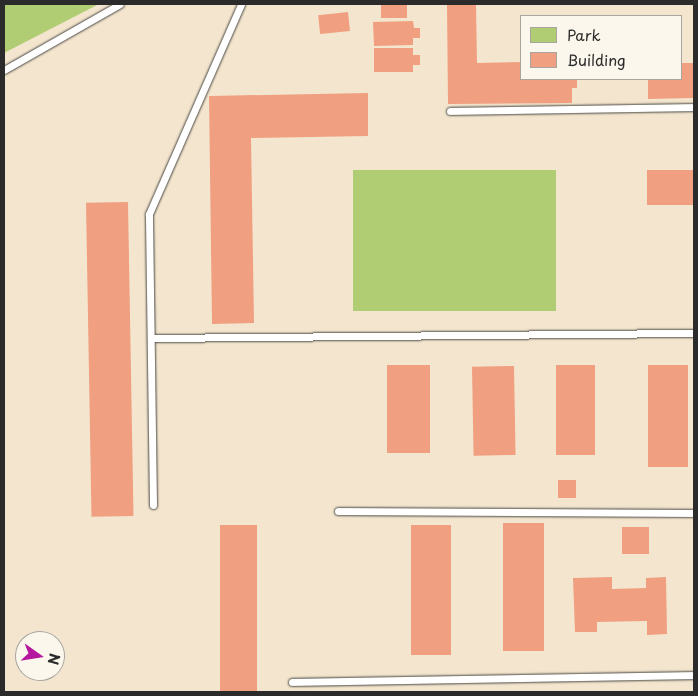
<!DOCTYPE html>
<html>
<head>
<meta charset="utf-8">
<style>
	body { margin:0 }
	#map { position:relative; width:698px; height:696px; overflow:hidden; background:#f4e6ce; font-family:"Playpen Sans",sans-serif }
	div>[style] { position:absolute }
	.green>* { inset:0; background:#b1cd74; transform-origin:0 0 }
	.building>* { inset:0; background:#f09f80; transform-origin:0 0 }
	.roads { filter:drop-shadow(0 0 1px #494743) drop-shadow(0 0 1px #494743) }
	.service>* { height:7px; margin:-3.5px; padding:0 3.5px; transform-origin:3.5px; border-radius:3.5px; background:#fff }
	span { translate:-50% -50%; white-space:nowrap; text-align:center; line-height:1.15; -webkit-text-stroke:5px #fbf7ec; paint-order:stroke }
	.frame { position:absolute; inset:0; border:5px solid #2b2b2b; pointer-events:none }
	.legend { position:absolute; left:520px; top:15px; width:162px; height:65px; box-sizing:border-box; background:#fbf7ec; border:1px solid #a8a59f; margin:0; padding:6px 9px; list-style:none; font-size:15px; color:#2b2b2b }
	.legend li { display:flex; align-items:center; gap:10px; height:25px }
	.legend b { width:25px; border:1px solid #a8a59f }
	.north { position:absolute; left:15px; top:631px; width:50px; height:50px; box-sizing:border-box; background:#fbf7ec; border:1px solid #a8a59f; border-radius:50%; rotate:103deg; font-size:14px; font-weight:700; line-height:20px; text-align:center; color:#2b2b2b }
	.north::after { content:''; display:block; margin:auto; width:18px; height:22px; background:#b5179e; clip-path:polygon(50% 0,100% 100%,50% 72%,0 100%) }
</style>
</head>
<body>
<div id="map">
	<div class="green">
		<i style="clip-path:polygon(4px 4px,99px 4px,4px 53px)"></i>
		<i style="left:353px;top:170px;width:203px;height:141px"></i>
	</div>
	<div class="building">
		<i style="left:381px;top:4px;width:26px;height:14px"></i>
		<i style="clip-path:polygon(447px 4px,476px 4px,477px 63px,522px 62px,522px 79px,577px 79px,577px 88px,572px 88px,572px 103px,448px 104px)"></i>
		<i style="left:348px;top:12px;width:19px;height:30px;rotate:84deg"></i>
		<i style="clip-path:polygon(413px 21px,414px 28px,420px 28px,420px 38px,413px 38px,413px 45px,374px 46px,373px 22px)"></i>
		<i style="clip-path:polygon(374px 48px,413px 48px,413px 55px,420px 55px,420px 65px,413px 65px,413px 72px,374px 72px)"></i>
		<i style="clip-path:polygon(682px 63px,694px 63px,694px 98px,648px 99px,648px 79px,682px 79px)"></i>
		<i style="clip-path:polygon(368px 93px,368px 136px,251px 138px,254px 323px,212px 324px,209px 96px)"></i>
		<i style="left:647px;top:170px;width:47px;height:35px"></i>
		<i style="left:128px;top:202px;width:314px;height:42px;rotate:89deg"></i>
		<i style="left:387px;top:365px;width:43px;height:88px"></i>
		<i style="left:556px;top:365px;width:39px;height:90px"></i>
		<i style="left:648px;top:365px;width:40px;height:102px"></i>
		<i style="left:514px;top:366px;width:89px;height:42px;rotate:89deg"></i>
		<i style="left:576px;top:480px;width:18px;height:18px;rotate:90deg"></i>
		<i style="left:503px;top:523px;width:41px;height:128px"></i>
		<i style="left:220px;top:525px;width:37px;height:167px"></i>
		<i style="left:451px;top:525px;width:130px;height:40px;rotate:90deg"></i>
		<i style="left:622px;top:527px;width:27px;height:27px"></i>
		<i style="clip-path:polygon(612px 577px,612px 589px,646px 588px,646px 578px,666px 577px,667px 634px,647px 635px,647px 621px,597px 622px,597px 632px,575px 632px,573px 578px)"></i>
	</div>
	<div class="roads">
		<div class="service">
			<i style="left:4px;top:70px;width:133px;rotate:-29.6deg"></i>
			<i style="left:450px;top:111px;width:244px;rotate:-0.9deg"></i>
			<i style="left:151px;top:338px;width:543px;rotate:-0.53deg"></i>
			<i style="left:153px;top:505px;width:291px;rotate:-90.8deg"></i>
			<i style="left:149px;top:214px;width:229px;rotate:-66.3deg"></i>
			<i style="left:338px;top:511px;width:356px;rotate:0.3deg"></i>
			<i style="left:292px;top:682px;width:402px;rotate:-1deg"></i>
		</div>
	</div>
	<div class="frame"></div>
	<ul class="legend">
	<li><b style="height:14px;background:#b1cd74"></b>Park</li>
	<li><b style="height:14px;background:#f09f80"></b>Building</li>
	</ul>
	<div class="north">N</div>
</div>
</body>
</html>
